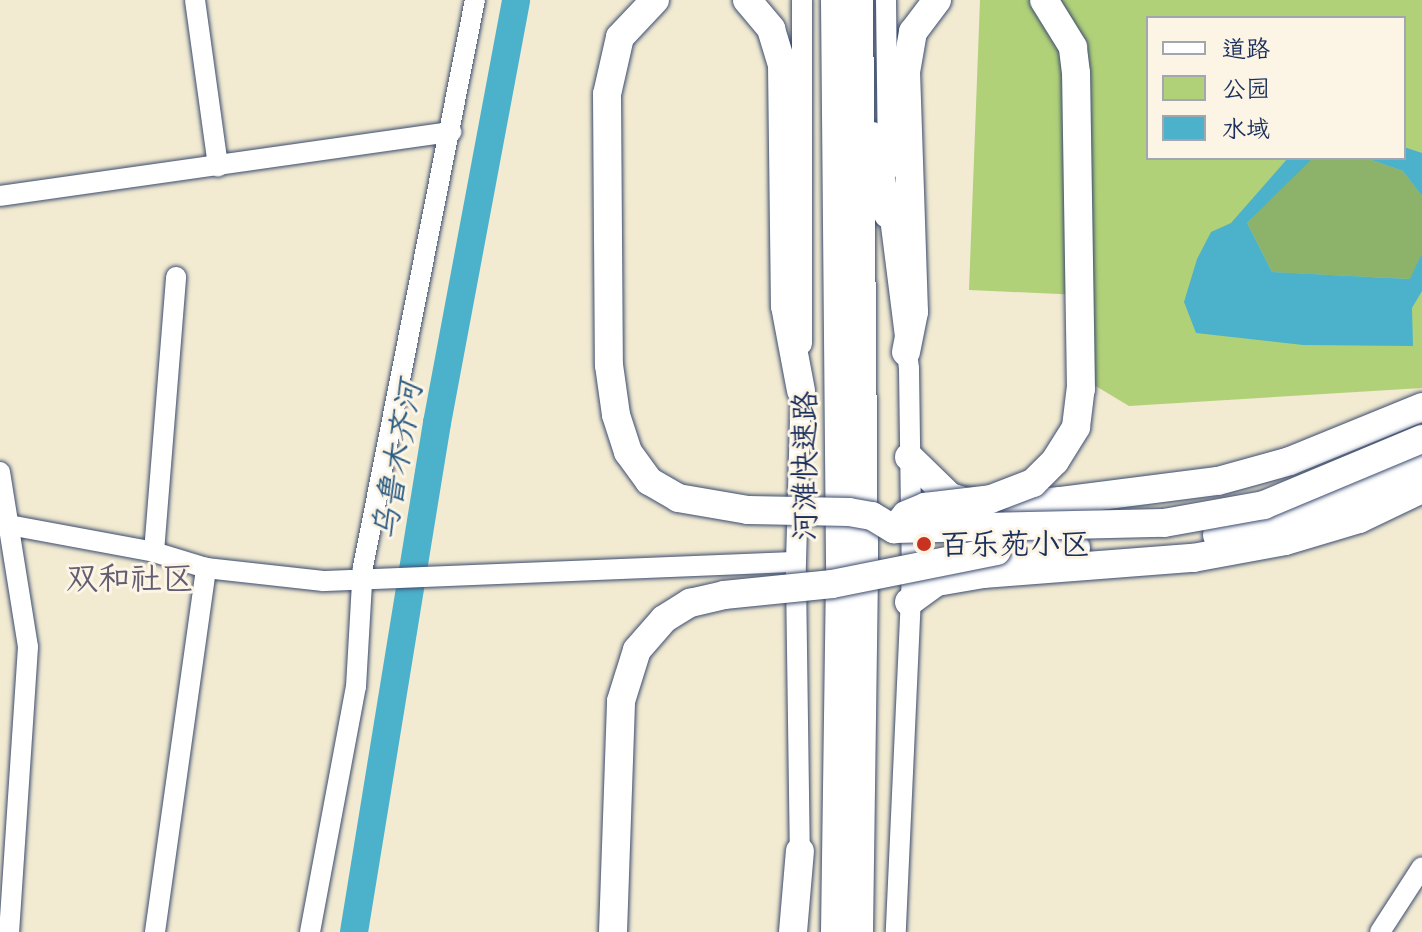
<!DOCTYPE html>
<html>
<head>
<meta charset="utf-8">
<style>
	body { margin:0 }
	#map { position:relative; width:1422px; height:932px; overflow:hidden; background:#f2ebd2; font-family:"Shantell Sans","LXGW WenKai TC",sans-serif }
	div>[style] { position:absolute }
	.green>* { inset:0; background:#b1d179 }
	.forest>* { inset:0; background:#8cb369 }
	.water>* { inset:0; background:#4cb1cb }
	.river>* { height:28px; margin:-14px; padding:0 14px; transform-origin:14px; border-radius:14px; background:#4cb1cb }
	.roads { filter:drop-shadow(0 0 2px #3b4b6f) drop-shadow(0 0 2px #3b4b6f) }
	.minor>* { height:20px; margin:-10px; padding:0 10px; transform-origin:10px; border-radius:10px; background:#fff }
	.highway>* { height:28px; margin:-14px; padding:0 14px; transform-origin:14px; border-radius:14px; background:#fff }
	.bridges { filter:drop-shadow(0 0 2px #3b4b6f) drop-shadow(0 0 2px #3b4b6f) }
	.highway-bridge>* { height:28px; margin:-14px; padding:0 14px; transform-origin:14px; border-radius:14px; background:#fff }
	.dots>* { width:22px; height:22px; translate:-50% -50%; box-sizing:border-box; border:4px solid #fcf5e5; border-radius:50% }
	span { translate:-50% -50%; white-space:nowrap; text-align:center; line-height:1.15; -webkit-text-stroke:6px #fcf5e5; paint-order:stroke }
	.street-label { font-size:30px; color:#1b2f5e }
	.poi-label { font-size:30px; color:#1b2f5e }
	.left { translate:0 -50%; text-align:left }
	.water-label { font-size:32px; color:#2c5c84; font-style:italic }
	.neighbourhood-label { font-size:32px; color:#635d72 }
	.legend { position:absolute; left:1146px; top:16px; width:260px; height:144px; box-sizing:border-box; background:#fcf5e5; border:2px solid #a2a6af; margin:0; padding:10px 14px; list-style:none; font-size:24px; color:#1b2f5e }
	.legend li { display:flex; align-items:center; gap:16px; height:40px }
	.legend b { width:40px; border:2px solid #a2a6af }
</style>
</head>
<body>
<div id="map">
	<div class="green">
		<i style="clip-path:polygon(evenodd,980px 0,1422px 0,1422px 388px,1129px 406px,1084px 379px,1080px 295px,969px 290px,980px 0,1148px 18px,1404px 18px,1404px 158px,1148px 158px,1148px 18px)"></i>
	</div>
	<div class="forest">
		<i style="clip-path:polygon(1311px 158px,1366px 158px,1403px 171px,1422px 196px,1422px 253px,1411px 279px,1272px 272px,1247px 223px)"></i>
	</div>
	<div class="water">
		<i style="clip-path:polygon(1404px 147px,1422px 153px,1422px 196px,1403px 171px,1366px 158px,1404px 158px)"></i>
		<i style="clip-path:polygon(1288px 158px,1313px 158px,1247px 223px,1272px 272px,1410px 279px,1422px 253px,1422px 291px,1412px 308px,1413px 346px,1303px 345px,1196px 333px,1184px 302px,1197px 259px,1211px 232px,1231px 223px)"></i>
	</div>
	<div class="river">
		<i style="left:354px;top:932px;width:516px;rotate:-80.74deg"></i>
		<i style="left:437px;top:423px;width:430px;rotate:-79.4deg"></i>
	</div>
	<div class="roads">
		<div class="minor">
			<i style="left:195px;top:0;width:168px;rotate:82.1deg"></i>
			<i style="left:886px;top:0;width:170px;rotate:89.3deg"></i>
			<i style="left:0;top:196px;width:456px;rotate:-8.1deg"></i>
			<i style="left:888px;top:202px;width:168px;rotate:82.8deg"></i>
			<i style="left:909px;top:369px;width:205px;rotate:89.2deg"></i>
			<i style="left:912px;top:574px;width:358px;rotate:92.6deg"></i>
			<i style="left:802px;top:344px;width:344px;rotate:-90deg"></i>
			<i style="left:0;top:472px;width:177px;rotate:80.9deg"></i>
			<i style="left:28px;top:647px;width:286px;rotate:93.8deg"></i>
			<i style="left:9px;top:525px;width:147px;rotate:10.5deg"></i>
			<i style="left:154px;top:552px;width:54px;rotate:17.1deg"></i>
			<i style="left:206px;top:568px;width:118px;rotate:6.3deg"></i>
			<i style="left:323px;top:581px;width:473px;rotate:-2.3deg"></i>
			<i style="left:154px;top:552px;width:276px;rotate:-85.4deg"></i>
			<i style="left:800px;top:864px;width:302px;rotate:-90.8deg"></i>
			<i style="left:796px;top:562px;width:182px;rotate:-88.4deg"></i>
			<i style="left:155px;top:932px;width:368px;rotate:-82deg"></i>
			<i style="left:310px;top:932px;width:249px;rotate:-79.4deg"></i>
			<i style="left:356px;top:687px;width:120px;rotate:-86.7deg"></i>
			<i style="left:363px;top:567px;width:578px;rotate:-78.83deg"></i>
			<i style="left:1380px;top:932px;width:77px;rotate:-57.1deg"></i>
		</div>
		<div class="highway">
			<i style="left:747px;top:0;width:38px;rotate:50deg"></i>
			<i style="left:771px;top:29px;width:38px;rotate:73deg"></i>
			<i style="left:782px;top:65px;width:241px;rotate:89.3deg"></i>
			<i style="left:785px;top:306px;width:86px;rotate:79.3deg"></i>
			<i style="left:872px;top:136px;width:80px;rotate:78.4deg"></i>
			<i style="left:906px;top:352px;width:41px;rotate:-78.7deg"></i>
			<i style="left:914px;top:312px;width:240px;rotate:-91.9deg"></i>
			<i style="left:906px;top:72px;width:41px;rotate:-80.1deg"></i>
			<i style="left:913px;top:32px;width:40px;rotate:-53deg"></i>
			<i style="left:909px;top:457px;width:57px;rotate:44.3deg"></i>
			<i style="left:950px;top:497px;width:34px;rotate:17deg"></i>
			<i style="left:982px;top:507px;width:79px;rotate:-4.3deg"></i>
			<i style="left:1061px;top:501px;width:158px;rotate:-7.3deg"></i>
			<i style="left:1218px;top:481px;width:75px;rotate:-15.5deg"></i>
			<i style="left:1290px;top:461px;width:143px;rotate:-22.2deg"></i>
			<i style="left:1217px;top:535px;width:155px;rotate:-16.5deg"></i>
			<i style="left:1366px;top:491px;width:63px;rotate:-26.6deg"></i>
			<i style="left:997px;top:551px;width:79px;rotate:-2.2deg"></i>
			<i style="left:909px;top:602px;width:34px;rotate:-36deg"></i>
			<i style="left:937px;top:582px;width:47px;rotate:-9.9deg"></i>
			<i style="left:983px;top:574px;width:211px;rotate:-4.4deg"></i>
			<i style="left:1193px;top:558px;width:94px;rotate:-10.5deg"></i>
			<i style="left:1285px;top:541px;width:77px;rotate:-16.6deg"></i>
			<i style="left:1359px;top:519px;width:70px;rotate:-25.5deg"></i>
			<i style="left:793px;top:932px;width:81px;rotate:-85.1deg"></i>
			<i style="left:835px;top:932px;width:370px;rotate:-89.2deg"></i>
			<i style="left:840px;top:562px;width:562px;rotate:-90.51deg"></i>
			<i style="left:859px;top:932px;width:371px;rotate:-89.2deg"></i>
			<i style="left:864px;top:561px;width:561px;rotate:-90.51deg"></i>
		</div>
	</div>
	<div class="bridges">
		<div class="highway-bridge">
			<i style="left:655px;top:0;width:51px;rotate:133.4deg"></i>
			<i style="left:620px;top:37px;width:58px;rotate:102.8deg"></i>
			<i style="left:607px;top:94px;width:271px;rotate:89.6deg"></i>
			<i style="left:609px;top:365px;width:50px;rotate:82deg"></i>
			<i style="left:616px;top:415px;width:39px;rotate:72deg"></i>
			<i style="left:628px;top:452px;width:36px;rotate:54deg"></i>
			<i style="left:649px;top:481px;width:34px;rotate:30deg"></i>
			<i style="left:678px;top:498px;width:71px;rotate:9.7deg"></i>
			<i style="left:748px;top:510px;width:101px;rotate:1.1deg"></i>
			<i style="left:849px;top:512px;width:23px;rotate:10deg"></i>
			<i style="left:872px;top:516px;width:26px;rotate:31deg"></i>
			<i style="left:894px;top:529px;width:270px;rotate:-1.3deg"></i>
			<i style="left:1164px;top:523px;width:102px;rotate:-10.2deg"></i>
			<i style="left:1264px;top:505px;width:171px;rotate:-22.7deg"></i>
			<i style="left:894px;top:529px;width:18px;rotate:-49deg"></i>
			<i style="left:906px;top:515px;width:21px;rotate:-23deg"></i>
			<i style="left:925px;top:507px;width:66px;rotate:-6.9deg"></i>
			<i style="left:991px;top:499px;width:45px;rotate:-20.9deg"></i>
			<i style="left:1033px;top:483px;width:31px;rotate:-45deg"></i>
			<i style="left:1055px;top:461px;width:40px;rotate:-58deg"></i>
			<i style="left:1076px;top:427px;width:38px;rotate:-83deg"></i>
			<i style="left:1081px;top:389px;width:316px;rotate:-90.9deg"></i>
			<i style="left:1076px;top:73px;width:26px;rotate:-97deg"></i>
			<i style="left:1073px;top:47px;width:55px;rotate:-121.7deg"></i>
			<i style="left:613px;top:932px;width:231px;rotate:-88deg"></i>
			<i style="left:621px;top:701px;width:53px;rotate:-72.6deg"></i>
			<i style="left:637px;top:650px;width:41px;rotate:-48.9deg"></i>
			<i style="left:664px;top:619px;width:31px;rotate:-32deg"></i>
			<i style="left:690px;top:603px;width:35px;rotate:-13deg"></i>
			<i style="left:724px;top:595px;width:109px;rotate:-5.8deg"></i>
			<i style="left:832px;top:584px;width:168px;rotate:-11.3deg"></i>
		</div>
	</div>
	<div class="dots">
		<i style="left:924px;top:544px;background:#c8321e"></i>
	</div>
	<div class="street-label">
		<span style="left:805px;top:466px;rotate:-90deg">河滩快速路</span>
	</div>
	<div class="poi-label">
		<span class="left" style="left:940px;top:544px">百乐苑小区</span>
	</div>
	<div class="water-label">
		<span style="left:397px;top:460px;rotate:-80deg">乌鲁木齐河</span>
	</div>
	<div class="neighbourhood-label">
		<span style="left:130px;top:578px">双和社区</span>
	</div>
	<ul class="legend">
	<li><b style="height:10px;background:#fff"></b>道路</li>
	<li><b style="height:22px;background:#b1d179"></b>公园</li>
	<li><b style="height:22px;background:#4cb1cb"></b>水域</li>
	</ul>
</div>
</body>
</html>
